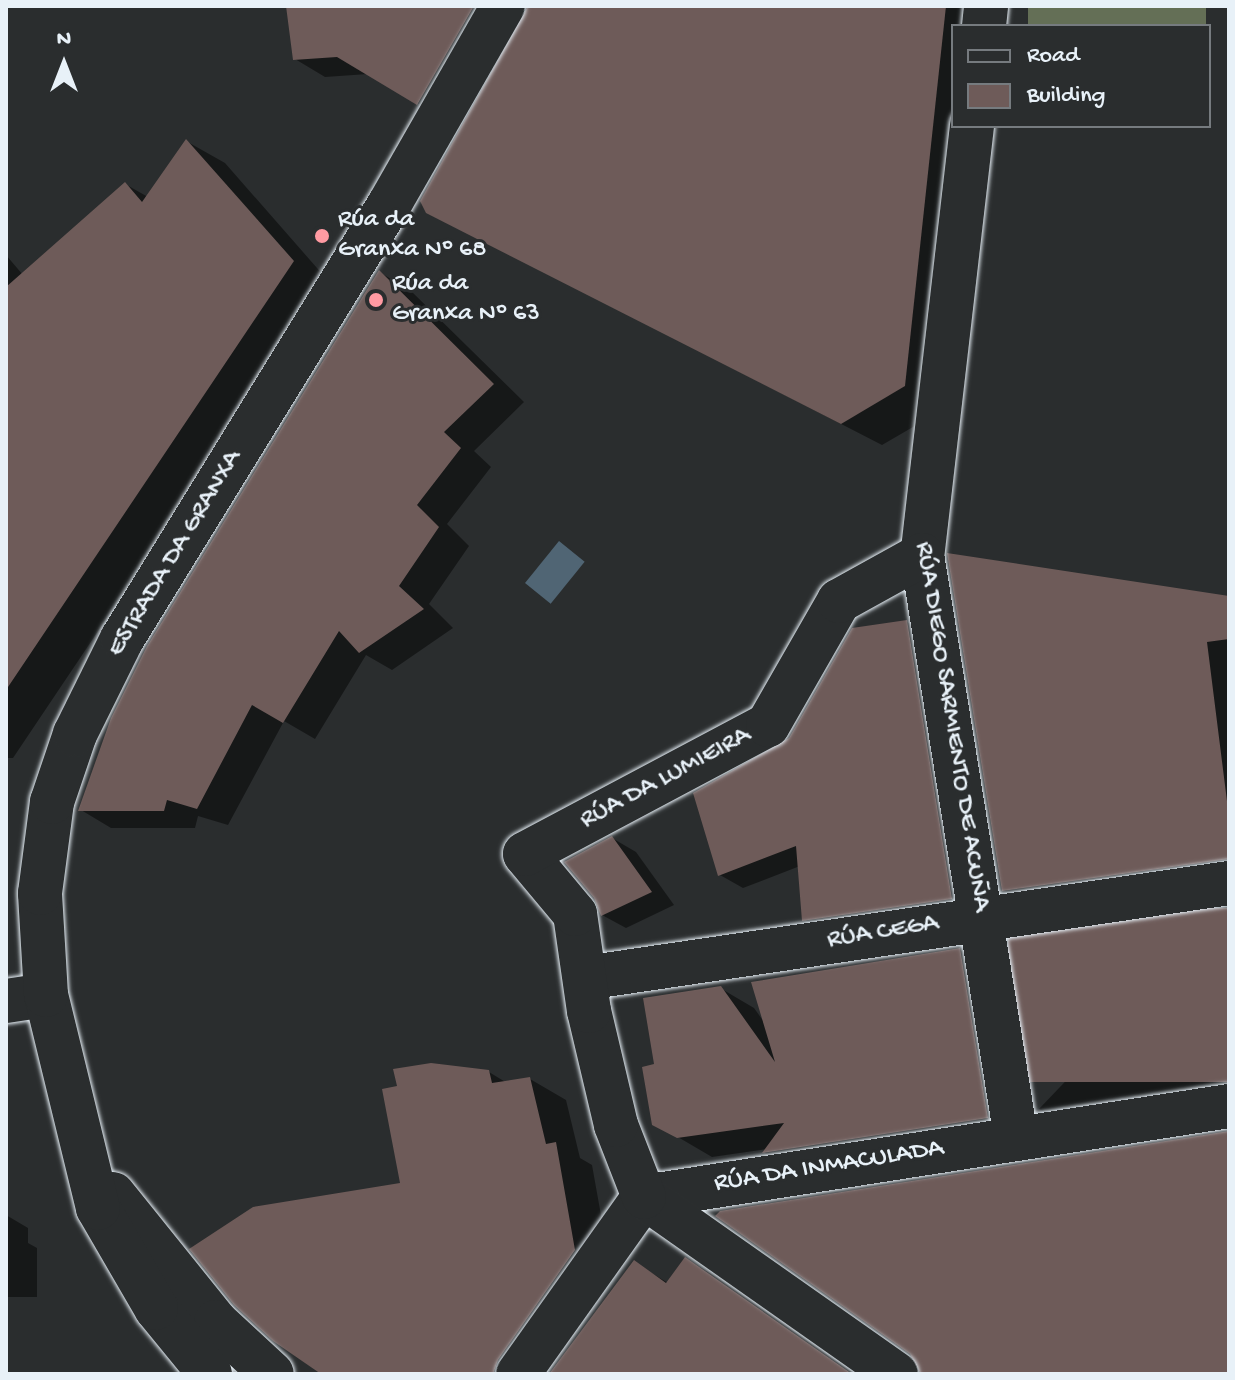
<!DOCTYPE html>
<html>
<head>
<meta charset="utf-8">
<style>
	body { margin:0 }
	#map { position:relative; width:1235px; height:1380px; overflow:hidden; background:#2a2d2e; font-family:"Gochi Hand",sans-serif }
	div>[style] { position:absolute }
	.green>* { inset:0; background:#646f56; transform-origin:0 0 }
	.water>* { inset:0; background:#506574; transform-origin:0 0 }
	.shadow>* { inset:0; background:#0007 }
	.building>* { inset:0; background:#6e5b59; transform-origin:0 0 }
	.roads { filter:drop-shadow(0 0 2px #e8f1f8) drop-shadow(0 0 2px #e8f1f8) }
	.minor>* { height:44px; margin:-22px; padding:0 22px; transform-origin:22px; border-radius:22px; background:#2a2d2e }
	.secondary>* { height:44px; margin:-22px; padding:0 22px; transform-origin:22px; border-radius:22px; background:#2a2d2e }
	.dots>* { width:22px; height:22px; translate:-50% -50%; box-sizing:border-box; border:4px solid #2a2d2e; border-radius:50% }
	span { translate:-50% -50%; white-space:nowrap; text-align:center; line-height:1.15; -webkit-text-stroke:6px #2a2d2e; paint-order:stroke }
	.poi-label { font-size:26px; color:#e8f1f8 }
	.left { translate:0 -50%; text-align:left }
	.street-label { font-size:26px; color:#e8f1f8 }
	.frame { position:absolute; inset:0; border:8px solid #e8f1f8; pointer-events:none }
	.legend { position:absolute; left:951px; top:24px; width:260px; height:104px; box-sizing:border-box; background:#2a2d2e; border:2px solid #767b7f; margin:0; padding:10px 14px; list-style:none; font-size:24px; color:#e8f1f8 }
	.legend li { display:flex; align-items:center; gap:16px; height:40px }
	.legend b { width:40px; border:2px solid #767b7f }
	.north { position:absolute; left:24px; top:24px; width:80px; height:80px; -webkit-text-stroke:6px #2a2d2e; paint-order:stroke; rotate:0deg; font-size:22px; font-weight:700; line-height:32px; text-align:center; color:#e8f1f8 }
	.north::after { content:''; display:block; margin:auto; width:28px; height:36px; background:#e8f1f8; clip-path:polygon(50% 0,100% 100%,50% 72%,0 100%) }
</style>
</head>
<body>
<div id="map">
	<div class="green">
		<i style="left:1028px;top:6px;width:178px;height:20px"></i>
	</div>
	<div class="water">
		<i style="left:559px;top:541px;width:33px;height:54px;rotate:39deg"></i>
	</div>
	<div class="shadow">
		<i style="clip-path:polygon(288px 6px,517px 6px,448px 121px,368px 74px,325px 77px,295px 59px)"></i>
		<i style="clip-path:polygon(561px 6px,988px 6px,986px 26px,953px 26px,944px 409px,882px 445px,427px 211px)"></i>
		<i style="clip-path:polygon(186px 141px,225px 163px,331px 284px,13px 758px,6px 758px,6px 255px,23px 275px,125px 184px,148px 197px)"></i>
		<i style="clip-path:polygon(379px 272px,410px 290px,524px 402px,474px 451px,491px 467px,447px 524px,469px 546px,429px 604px,453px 628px,392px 670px,366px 655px,315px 739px,284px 721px,228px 825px,198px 816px,195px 828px,111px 828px,81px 810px)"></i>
		<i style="clip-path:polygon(1229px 597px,1229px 878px,1033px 907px,1003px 890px)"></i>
		<i style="clip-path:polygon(907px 622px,930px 635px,975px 911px,828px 933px,804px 919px,800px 866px,743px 888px,720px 875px,791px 740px)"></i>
		<i style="clip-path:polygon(612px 838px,636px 852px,674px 905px,626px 928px,602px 915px)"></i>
		<i style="clip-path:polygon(1229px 910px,1229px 1101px,1068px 1126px,1039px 1109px)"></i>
		<i style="clip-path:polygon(960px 950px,993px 969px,1020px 1137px,797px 1172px,765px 1153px,768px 1149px,712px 1157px,654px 1123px,657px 1066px,720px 988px,754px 1008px,764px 1022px)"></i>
		<i style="clip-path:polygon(489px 1072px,507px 1083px,530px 1079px,566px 1100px,580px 1158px,592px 1165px,611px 1271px,494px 1374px,325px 1374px,403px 1185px)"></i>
		<i style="clip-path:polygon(6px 1215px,28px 1228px,28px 1243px,37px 1248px,37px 1297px,6px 1297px)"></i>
		<i style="clip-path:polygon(686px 1259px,715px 1276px,855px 1374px,552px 1374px,635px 1263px,668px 1283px)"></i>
	</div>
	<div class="building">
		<i style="clip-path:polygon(286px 6px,474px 6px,417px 105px,337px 57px,293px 60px)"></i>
		<i style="clip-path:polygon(528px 6px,946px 6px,905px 386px,841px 424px,426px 213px,420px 201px)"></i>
		<i style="clip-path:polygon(186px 139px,294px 261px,6px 690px,6px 287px,125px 182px,142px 202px)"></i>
		<i style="clip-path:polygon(379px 270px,494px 384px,444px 432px,461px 448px,417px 505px,439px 527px,399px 586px,424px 609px,359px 653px,339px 631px,283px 723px,252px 705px,197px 809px,167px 800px,164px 811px,78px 811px,111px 718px,147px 646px)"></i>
		<i style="clip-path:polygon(947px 553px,1229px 596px,1229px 639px,1207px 642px,1229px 817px,1229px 859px,1002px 891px)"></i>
		<i style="clip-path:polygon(907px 620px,952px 899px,802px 921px,796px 846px,718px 876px,693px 793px,789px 738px,852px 628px)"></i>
		<i style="clip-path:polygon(612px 836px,652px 892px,601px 916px,594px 898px,564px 862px)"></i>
		<i style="left:1229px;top:908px;width:174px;height:221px;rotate:90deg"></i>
		<i style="clip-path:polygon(960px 948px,988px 1118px,762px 1153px,784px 1123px,677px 1138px,652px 1125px,642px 1067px,654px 1064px,643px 998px,721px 986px,775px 1062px,751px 982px)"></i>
		<i style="clip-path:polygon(431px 1063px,489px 1070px,492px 1083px,530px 1077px,546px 1144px,556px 1142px,575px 1250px,498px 1360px,493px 1374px,321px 1374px,273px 1341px,234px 1305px,189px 1249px,253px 1207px,400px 1183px,382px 1089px,397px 1086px,393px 1069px)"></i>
		<i style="clip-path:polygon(1229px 1131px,1229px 1374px,921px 1374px,910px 1354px,715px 1216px,720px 1211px)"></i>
		<i style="clip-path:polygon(685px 1257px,852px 1374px,549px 1374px,634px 1260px,666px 1283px)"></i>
	</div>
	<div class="roads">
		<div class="minor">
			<i style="left:984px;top:26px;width:20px;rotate:-84deg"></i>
			<i style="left:972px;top:126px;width:432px;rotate:96.6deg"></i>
			<i style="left:922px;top:555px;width:590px;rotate:80.83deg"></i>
			<i style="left:585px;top:978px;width:651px;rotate:-8.39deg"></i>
			<i style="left:6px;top:1001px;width:40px;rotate:-8.5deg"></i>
			<i style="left:518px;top:1374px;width:217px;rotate:-54.6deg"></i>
			<i style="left:644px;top:1197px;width:592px;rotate:-8.84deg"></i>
			<i style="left:896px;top:1374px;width:308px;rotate:-144.9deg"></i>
			<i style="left:644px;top:1197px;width:77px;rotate:-111.3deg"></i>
			<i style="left:616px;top:1125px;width:117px;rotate:-103.3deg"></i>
			<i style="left:589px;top:1011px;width:98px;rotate:-98.2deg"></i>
			<i style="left:575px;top:914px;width:78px;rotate:-129.8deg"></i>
			<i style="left:525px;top:854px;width:275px;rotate:-28deg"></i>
			<i style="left:768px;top:725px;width:143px;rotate:-60.2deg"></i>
			<i style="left:839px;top:601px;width:95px;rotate:-29deg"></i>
		</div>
		<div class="secondary">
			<i style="left:113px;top:1194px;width:164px;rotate:51.2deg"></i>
			<i style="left:216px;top:1322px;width:76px;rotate:42.9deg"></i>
			<i style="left:210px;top:1374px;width:85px;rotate:-129.3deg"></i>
			<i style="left:156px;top:1308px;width:116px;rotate:-120.1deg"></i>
			<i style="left:98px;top:1208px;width:219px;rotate:-103.7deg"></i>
			<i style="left:46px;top:995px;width:102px;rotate:-93.4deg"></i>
			<i style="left:40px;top:893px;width:92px;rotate:-82.5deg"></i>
			<i style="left:52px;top:802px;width:72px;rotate:-71.3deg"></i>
			<i style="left:75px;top:734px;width:106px;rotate:-63.7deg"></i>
			<i style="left:122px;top:639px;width:510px;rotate:-58.4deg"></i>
			<i style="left:389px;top:205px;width:229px;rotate:-60.2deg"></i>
		</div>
	</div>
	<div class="dots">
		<i style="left:322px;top:236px;background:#ff9aa2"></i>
		<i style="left:376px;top:300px;background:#ff9aa2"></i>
	</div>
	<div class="poi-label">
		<span class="left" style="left:338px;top:236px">Rúa da<br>Granxa Nº 68</span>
		<span class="left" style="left:392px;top:300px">Rúa da<br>Granxa Nº 63</span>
	</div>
	<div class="street-label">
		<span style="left:176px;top:554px;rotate:-59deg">ESTRADA DA GRANXA</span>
		<span style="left:951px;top:727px;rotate:81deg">RÚA DIEGO SARMIENTO DE ACUÑA</span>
		<span style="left:666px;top:779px;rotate:-28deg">RÚA DA LUMIEIRA</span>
		<span style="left:883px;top:933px;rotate:-9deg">RÚA CEGA</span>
		<span style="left:829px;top:1167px;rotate:-9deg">RÚA DA INMACULADA</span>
	</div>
	<div class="frame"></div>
	<ul class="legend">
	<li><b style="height:10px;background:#2a2d2e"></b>Road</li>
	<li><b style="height:22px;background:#6e5b59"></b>Building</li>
	</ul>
	<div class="north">N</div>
</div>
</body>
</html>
